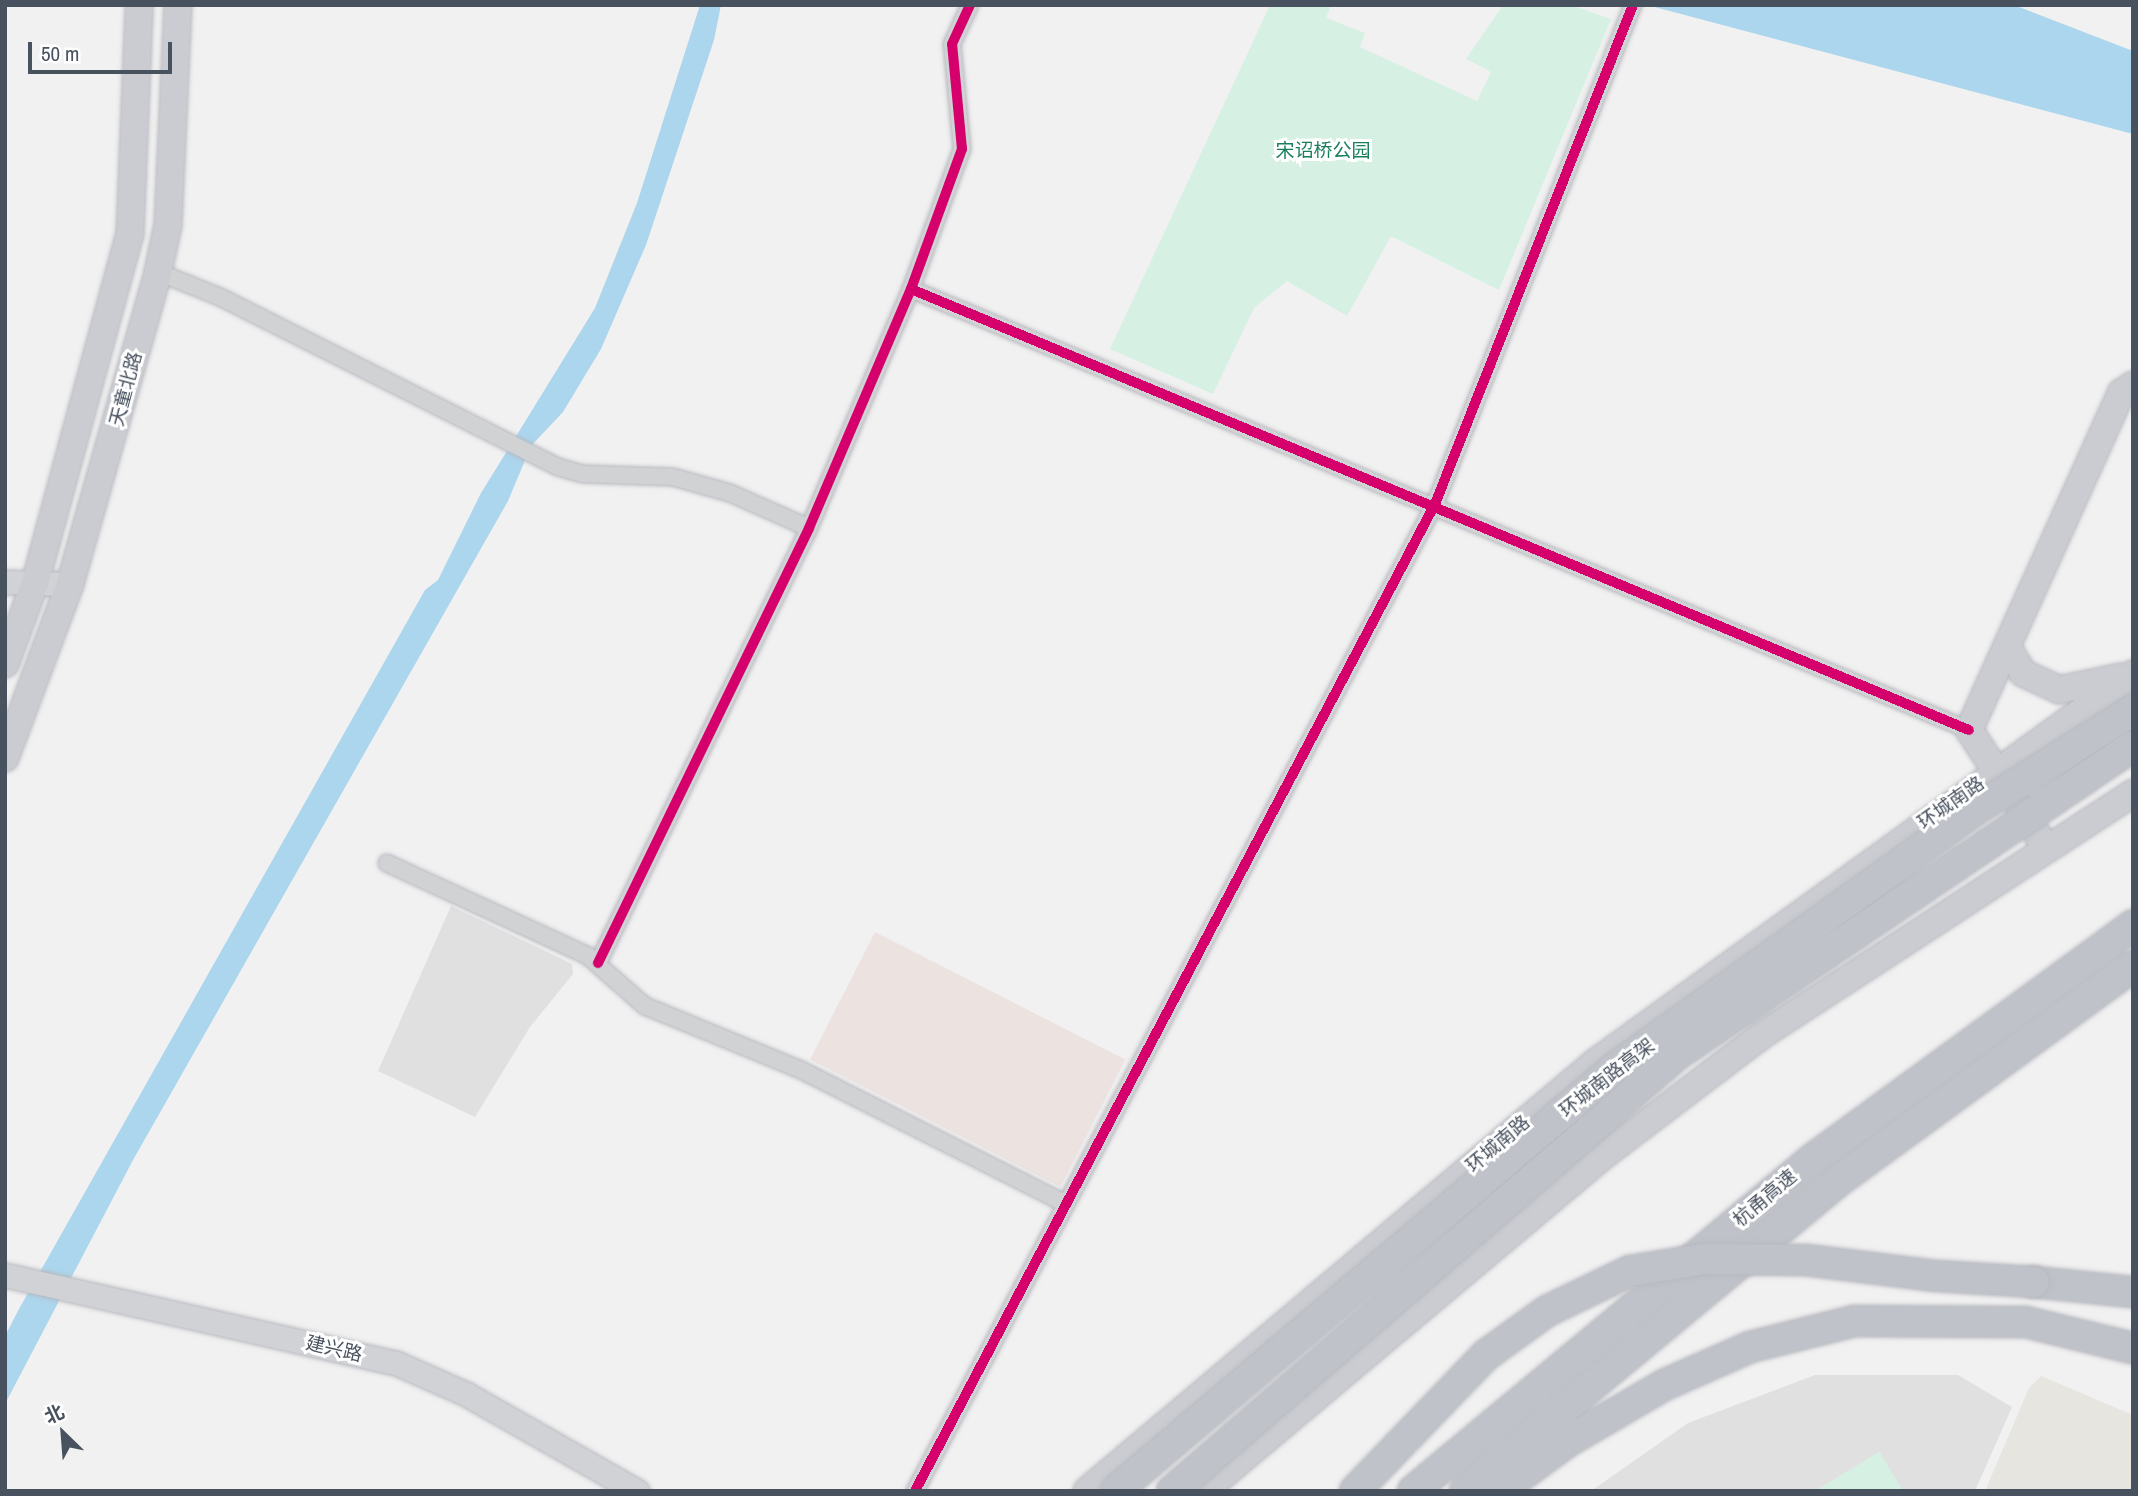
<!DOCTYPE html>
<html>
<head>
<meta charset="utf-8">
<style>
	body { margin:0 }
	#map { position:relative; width:2138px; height:1496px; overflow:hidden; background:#f2f1f1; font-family:"Archivo Narrow","Noto Sans SC",sans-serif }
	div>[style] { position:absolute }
	.commercial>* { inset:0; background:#e6e5e0 }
	.education>* { inset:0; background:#e0e0e1 }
	.medical>* { inset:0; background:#ece3e1; transform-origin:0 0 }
	.green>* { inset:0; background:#d6f0e4 }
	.water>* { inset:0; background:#acd6ed }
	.roads { filter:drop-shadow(0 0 2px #b7b9c0) drop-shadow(0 0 2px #b7b9c0) }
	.street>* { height:16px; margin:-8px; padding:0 8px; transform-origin:8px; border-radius:8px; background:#d0d2d4 }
	.secondary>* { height:23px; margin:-11.5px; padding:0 11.5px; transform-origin:11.5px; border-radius:11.5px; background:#d0d2d5 }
	.primary>* { height:26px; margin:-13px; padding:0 13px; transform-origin:13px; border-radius:13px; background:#caccd1 }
	.highway>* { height:30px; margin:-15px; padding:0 15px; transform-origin:15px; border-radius:15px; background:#bfc2c9 }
	.bridges { filter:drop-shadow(0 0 2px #b7b9c0) drop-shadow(0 0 2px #b7b9c0) }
	.highway-bridge>* { height:30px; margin:-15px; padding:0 15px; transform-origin:15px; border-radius:15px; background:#bfc2c9 }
	.cycleway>* { height:10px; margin:-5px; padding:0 5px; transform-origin:5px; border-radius:5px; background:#d6006c }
	span { translate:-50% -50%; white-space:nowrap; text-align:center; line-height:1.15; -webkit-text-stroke:6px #fff; paint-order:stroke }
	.park-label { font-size:19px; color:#197f5a }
	.street-label { font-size:19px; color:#48515e }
	.frame { position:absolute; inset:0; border:7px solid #48515e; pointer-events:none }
	.north { position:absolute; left:28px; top:1398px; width:70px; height:70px; -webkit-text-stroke:5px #fff; paint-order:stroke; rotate:335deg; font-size:19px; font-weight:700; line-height:28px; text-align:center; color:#48515e }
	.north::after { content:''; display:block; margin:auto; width:24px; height:32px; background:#48515e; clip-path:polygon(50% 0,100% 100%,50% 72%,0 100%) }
	.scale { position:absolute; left:28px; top:42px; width:144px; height:32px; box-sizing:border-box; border:4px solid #48515e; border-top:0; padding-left:9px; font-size:21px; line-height:24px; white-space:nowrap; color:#48515e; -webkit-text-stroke:5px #fff; paint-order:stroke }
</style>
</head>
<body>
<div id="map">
	<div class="commercial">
		<i style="clip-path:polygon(2041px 1376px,2133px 1415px,2133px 1491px,1985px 1491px,2029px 1388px)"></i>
	</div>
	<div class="education">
		<i style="clip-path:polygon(451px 906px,572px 964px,573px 974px,530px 1027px,475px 1117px,378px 1071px)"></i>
		<i style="clip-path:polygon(1815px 1375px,1958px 1375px,2012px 1407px,1975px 1491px,1591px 1491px,1688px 1423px)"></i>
	</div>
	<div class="medical">
		<i style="left:875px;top:932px;width:281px;height:143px;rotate:27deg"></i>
	</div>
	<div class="green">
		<i style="clip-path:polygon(1270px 5px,1331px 5px,1326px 18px,1365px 33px,1360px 47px,1477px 101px,1491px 72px,1466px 59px,1503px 5px,1571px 5px,1611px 19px,1499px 290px,1391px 236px,1347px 316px,1287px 281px,1254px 308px,1213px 394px,1110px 349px)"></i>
		<i style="clip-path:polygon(1879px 1451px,1903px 1491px,1815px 1491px,1879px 1452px)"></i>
	</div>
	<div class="water">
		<i style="clip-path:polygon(700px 5px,721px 5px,714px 40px,646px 245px,601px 349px,563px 412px,531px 446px,508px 501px,133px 1160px,5px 1404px,5px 1336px,19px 1309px,425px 590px,438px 580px,481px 493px,595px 308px,637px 203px)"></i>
		<i style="clip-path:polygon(1647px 5px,2014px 5px,2133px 51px,2133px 134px)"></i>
	</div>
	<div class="roads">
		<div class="street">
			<i style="left:158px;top:272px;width:67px;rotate:22deg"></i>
			<i style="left:220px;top:297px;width:378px;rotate:26.7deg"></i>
			<i style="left:558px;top:467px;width:26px;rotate:16deg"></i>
			<i style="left:583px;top:474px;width:90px;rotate:1.9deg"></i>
			<i style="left:673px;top:477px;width:59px;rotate:15.7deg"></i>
			<i style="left:730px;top:493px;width:86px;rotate:23.9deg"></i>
			<i style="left:911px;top:289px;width:1146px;rotate:22.63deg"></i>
			<i style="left:387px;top:863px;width:221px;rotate:24.8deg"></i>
			<i style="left:588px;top:956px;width:76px;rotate:41.3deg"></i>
			<i style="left:645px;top:1006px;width:169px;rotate:22.3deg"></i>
			<i style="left:801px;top:1070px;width:295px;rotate:26.8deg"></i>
			<i style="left:598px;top:963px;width:483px;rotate:-64.1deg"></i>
			<i style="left:809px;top:528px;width:260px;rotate:-66.9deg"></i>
			<i style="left:911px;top:289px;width:149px;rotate:-70deg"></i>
			<i style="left:962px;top:149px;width:105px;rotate:-95.4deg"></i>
			<i style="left:952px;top:44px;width:43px;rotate:-65.2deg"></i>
			<i style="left:915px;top:1491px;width:1116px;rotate:-62.22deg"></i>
			<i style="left:1435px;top:504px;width:537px;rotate:-68.36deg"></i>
		</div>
		<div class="secondary">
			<i style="left:5px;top:582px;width:65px;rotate:1.8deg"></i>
			<i style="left:5px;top:1275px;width:401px;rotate:12.7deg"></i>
			<i style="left:396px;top:1363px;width:77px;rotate:23.9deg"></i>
			<i style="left:466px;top:1394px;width:197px;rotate:29.6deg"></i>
		</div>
		<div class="primary">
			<i style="left:2007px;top:647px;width:31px;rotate:58deg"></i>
			<i style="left:2023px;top:673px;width:40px;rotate:25deg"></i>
			<i style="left:2059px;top:690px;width:62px;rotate:-12deg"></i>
			<i style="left:5px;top:664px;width:86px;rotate:-69.7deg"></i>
			<i style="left:35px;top:583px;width:362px;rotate:-74.8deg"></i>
			<i style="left:130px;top:234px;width:229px;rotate:-87.7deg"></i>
			<i style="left:5px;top:758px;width:186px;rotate:-69.5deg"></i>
			<i style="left:70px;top:584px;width:324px;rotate:-74.2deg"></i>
			<i style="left:158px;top:272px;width:48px;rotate:-78deg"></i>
			<i style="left:168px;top:225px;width:220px;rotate:-87.4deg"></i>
			<i style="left:2045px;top:846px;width:139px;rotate:-123.2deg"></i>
			<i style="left:1969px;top:730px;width:370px;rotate:-65.7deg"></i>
			<i style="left:2121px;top:393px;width:14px;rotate:-34deg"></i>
			<i style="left:1087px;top:1491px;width:666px;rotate:-40.13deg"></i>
			<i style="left:1596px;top:1062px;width:663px;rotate:-35.85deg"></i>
			<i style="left:1204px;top:1491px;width:522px;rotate:-40.03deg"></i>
			<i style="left:1604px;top:1155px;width:198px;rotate:-37.2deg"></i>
			<i style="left:1762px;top:1035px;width:443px;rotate:-33.1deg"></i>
		</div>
		<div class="highway">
			<i style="left:2034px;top:1282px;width:100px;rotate:5.8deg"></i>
			<i style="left:1413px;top:1491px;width:521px;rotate:-39.71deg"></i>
			<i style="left:1814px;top:1158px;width:395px;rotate:-36.1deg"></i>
			<i style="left:1465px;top:1491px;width:484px;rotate:-39.7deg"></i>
			<i style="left:1837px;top:1182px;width:366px;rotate:-36.1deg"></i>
			<i style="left:1500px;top:1491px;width:87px;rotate:-36.1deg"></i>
			<i style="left:1570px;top:1440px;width:109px;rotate:-30.3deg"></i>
			<i style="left:1664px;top:1385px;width:94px;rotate:-23.8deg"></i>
			<i style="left:1750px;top:1347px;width:107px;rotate:-14deg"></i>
			<i style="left:1854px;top:1321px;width:172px;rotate:0.3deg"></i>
			<i style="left:2026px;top:1322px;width:110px;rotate:13.7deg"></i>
		</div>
	</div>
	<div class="bridges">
		<div class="highway-bridge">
			<i style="left:1116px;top:1491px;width:654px;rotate:-40.29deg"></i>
			<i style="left:1615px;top:1068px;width:452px;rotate:-35.6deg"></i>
			<i style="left:1983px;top:805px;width:178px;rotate:-32.3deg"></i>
			<i style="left:1172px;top:1491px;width:669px;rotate:-40.82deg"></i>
			<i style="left:1678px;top:1054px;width:549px;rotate:-34.09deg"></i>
			<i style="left:1355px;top:1491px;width:189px;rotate:-46.1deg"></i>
			<i style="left:1486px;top:1355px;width:75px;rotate:-35.8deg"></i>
			<i style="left:1547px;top:1311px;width:92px;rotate:-25.7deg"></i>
			<i style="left:1630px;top:1271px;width:76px;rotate:-9.1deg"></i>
			<i style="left:1705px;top:1259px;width:101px;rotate:0.6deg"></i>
			<i style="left:1806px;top:1260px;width:132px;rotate:7deg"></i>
			<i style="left:1937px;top:1276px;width:97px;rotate:3.5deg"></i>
		</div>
	</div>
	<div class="cycleway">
		<i style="left:911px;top:289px;width:1146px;rotate:22.63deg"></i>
		<i style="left:598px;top:963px;width:483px;rotate:-64.1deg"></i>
		<i style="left:809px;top:528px;width:260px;rotate:-66.9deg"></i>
		<i style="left:911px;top:289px;width:149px;rotate:-70deg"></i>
		<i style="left:962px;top:149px;width:105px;rotate:-95.4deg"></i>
		<i style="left:952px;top:44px;width:43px;rotate:-65.2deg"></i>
		<i style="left:915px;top:1491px;width:1116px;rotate:-62.22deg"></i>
		<i style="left:1435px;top:504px;width:537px;rotate:-68.36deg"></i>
	</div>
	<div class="park-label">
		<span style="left:1323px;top:151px">宋诏桥公园</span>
	</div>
	<div class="street-label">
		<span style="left:126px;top:389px;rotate:-75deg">天童北路</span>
		<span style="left:1951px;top:803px;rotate:-35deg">环城南路</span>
		<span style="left:1607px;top:1078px;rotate:-38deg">环城南路高架</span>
		<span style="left:1498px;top:1144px;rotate:-40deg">环城南路</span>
		<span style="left:1765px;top:1198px;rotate:-40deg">杭甬高速</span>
		<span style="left:334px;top:1349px;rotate:13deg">建兴路</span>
	</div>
	<div class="frame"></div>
	<div class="north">北</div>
	<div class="scale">50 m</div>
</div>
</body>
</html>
